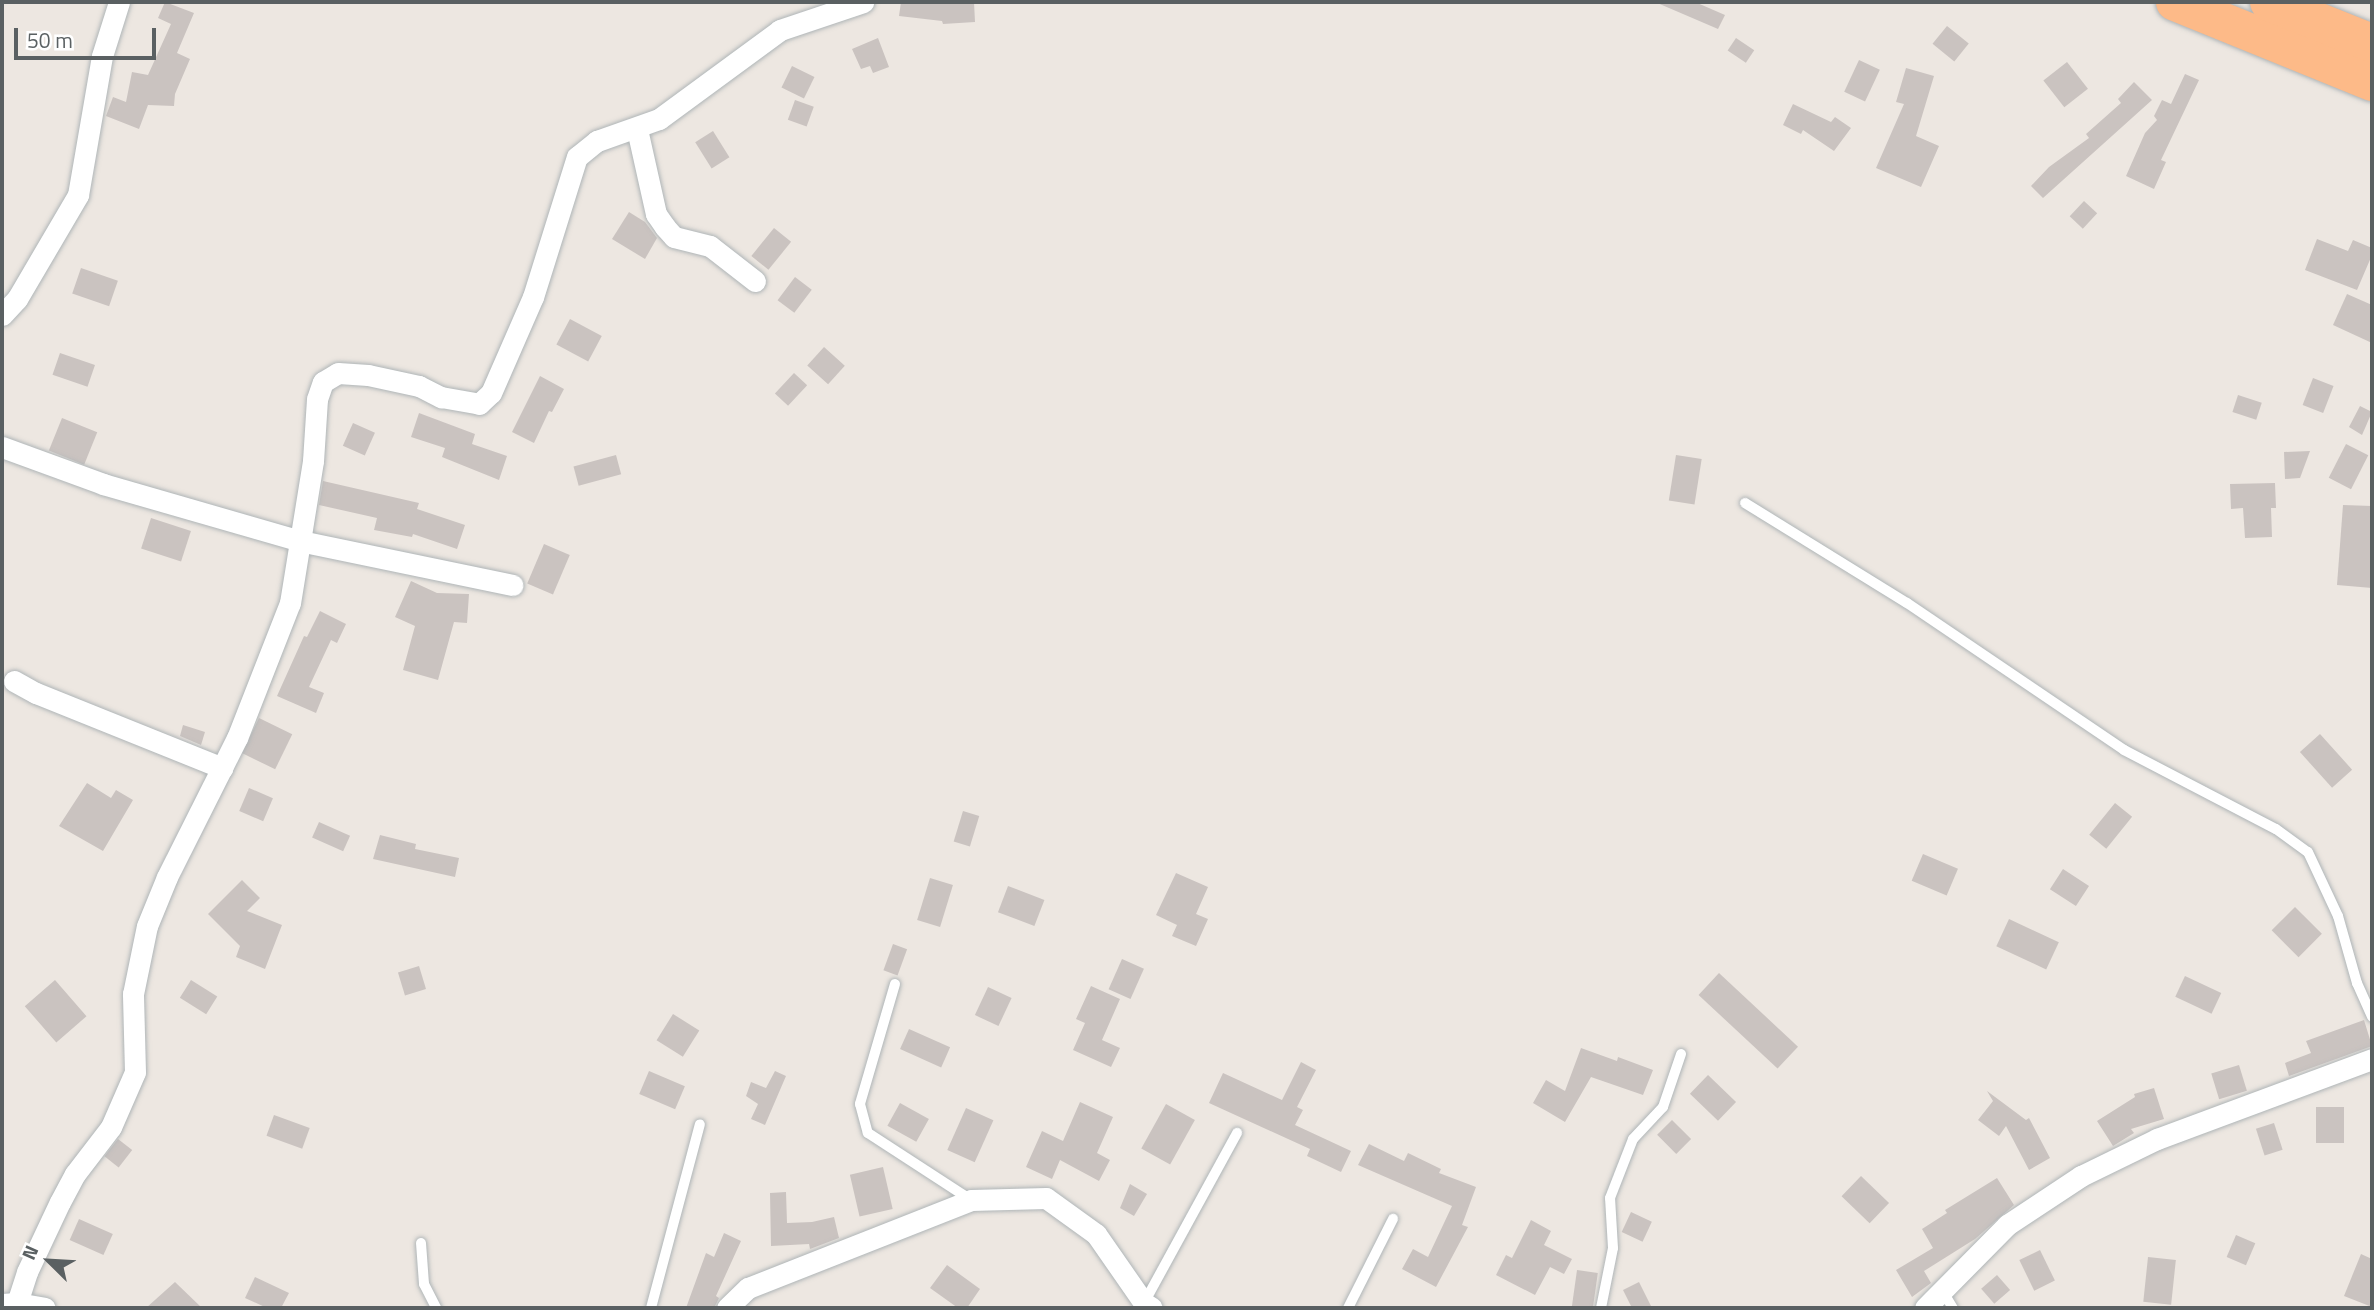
<!DOCTYPE html>
<html>
<head>
<meta charset="utf-8">
<style>
	body { margin:0 }
	#map { position:relative; width:2374px; height:1310px; overflow:hidden; background:#ede7e1; font-family:"Titillium Web",sans-serif }
	div>[style] { position:absolute }
	.building>* { inset:0; background:#cac3c0; transform-origin:0 0 }
	.roads { filter:drop-shadow(0 0 2px #afb5b7) drop-shadow(0 0 2px #afb5b7) }
	.service>* { height:10px; margin:-5px; padding:0 5px; transform-origin:5px; border-radius:5px; background:#fff }
	.minor>* { height:21px; margin:-10.5px; padding:0 10.5px; transform-origin:10.5px; border-radius:10.5px; background:#fff }
	.motorway>* { height:38px; margin:-19px; padding:0 19px; transform-origin:19px; border-radius:19px; background:#fdba88 }
	span { translate:-50% -50%; white-space:nowrap; text-align:center; line-height:1.15; -webkit-text-stroke:7px #fff; paint-order:stroke }
	.frame { position:absolute; inset:0; border:4px solid #5a6062; pointer-events:none }
	.north { position:absolute; left:14px; top:1226px; width:70px; height:70px; -webkit-text-stroke:5px #fff; paint-order:stroke; rotate:294deg; font-size:19px; font-weight:700; line-height:28px; text-align:center; color:#5a6062 }
	.north::after { content:''; display:block; margin:auto; width:24px; height:32px; background:#5a6062; clip-path:polygon(50% 0,100% 100%,50% 72%,0 100%) }
	.scale { position:absolute; left:14px; top:28px; width:142px; height:32px; box-sizing:border-box; border:4px solid #5a6062; border-top:0; padding-left:9px; font-size:21px; line-height:24px; white-space:nowrap; color:#5a6062; -webkit-text-stroke:5px #fff; paint-order:stroke }
</style>
</head>
<body>
<div id="map">
	<div class="building">
		<i style="clip-path:polygon(165px 2px,194px 13px,177px 53px,190px 59px,175px 94px,174px 106px,148px 105px,139px 129px,106px 116px,113px 97px,126px 102px,132px 72px,148px 75px,171px 24px,158px 18px)"></i>
		<i style="clip-path:polygon(901px 2px,974px 2px,975px 22px,943px 24px,942px 21px,899px 16px)"></i>
		<i style="clip-path:polygon(1655px 2px,1695px 2px,1725px 15px,1718px 29px)"></i>
		<i style="left:1947px;top:26px;width:28px;height:23px;rotate:39deg"></i>
		<i style="clip-path:polygon(878px 38px,889px 67px,873px 73px,870px 66px,861px 69px,852px 49px)"></i>
		<i style="left:1736px;top:38px;width:22px;height:15px;rotate:34deg"></i>
		<i style="left:1859px;top:60px;width:23px;height:35px;rotate:25deg"></i>
		<i style="left:2067px;top:62px;width:34px;height:30px;rotate:52deg"></i>
		<i style="left:792px;top:66px;width:25px;height:24px;rotate:26deg"></i>
		<i style="clip-path:polygon(1906px 68px,1934px 76px,1916px 136px,1939px 146px,1921px 187px,1876px 168px,1904px 104px,1896px 102px)"></i>
		<i style="clip-path:polygon(2185px 74px,2199px 80px,2161px 160px,2166px 162px,2154px 189px,2126px 176px,2145px 133px,2157px 120px,2154px 116px,2162px 100px,2171px 104px)"></i>
		<i style="clip-path:polygon(2134px 82px,2152px 100px,2043px 198px,2031px 186px,2049px 167px,2089px 138px,2086px 134px,2121px 103px,2118px 99px)"></i>
		<i style="left:795px;top:100px;width:20px;height:21px;rotate:20deg"></i>
		<i style="clip-path:polygon(1793px 104px,1831px 122px,1835px 117px,1851px 128px,1834px 151px,1803px 130px,1801px 134px,1783px 125px)"></i>
		<i style="left:713px;top:131px;width:31px;height:21px;rotate:58deg"></i>
		<i style="left:2084px;top:201px;width:18px;height:21px;rotate:43deg"></i>
		<i style="clip-path:polygon(629px 212px,645px 222px,657px 238px,645px 259px,612px 239px)"></i>
		<i style="left:774px;top:228px;width:22px;height:36px;rotate:39deg"></i>
		<i style="clip-path:polygon(2317px 239px,2348px 251px,2353px 240px,2372px 248px,2372px 255px,2357px 290px,2305px 270px)"></i>
		<i style="left:81px;top:268px;width:39px;height:27px;rotate:19deg"></i>
		<i style="left:795px;top:277px;width:21px;height:29px;rotate:37deg"></i>
		<i style="clip-path:polygon(2347px 294px,2372px 305px,2372px 343px,2333px 325px)"></i>
		<i style="left:570px;top:319px;width:36px;height:29px;rotate:28deg"></i>
		<i style="left:824px;top:347px;width:28px;height:25px;rotate:42deg"></i>
		<i style="left:60px;top:353px;width:37px;height:23px;rotate:19deg"></i>
		<i style="left:794px;top:373px;width:18px;height:28px;rotate:43deg"></i>
		<i style="clip-path:polygon(540px 376px,564px 389px,552px 412px,549px 411px,534px 443px,512px 432px)"></i>
		<i style="left:2313px;top:378px;width:22px;height:29px;rotate:21deg"></i>
		<i style="left:2238px;top:395px;width:25px;height:18px;rotate:18deg"></i>
		<i style="clip-path:polygon(2360px 406px,2372px 412px,2362px 435px,2349px 427px)"></i>
		<i style="clip-path:polygon(419px 413px,475px 434px,472px 444px,507px 456px,499px 480px,442px 457px,445px 448px,411px 437px)"></i>
		<i style="left:62px;top:418px;width:38px;height:35px;rotate:22deg"></i>
		<i style="left:353px;top:423px;width:24px;height:25px;rotate:24deg"></i>
		<i style="left:2346px;top:444px;width:25px;height:38px;rotate:27deg"></i>
		<i style="clip-path:polygon(2310px 451px,2300px 478px,2285px 479px,2284px 452px)"></i>
		<i style="left:616px;top:455px;width:20px;height:44px;rotate:75deg"></i>
		<i style="left:1676px;top:455px;width:26px;height:46px;rotate:9deg"></i>
		<i style="clip-path:polygon(323px 481px,419px 503px,417px 509px,465px 525px,457px 549px,413px 534px,412px 537px,374px 530px,377px 518px,319px 505px)"></i>
		<i style="clip-path:polygon(2275px 483px,2276px 508px,2271px 508px,2272px 537px,2245px 538px,2243px 508px,2231px 509px,2230px 484px)"></i>
		<i style="clip-path:polygon(2343px 505px,2372px 506px,2372px 588px,2337px 585px)"></i>
		<i style="left:151px;top:518px;width:42px;height:32px;rotate:18deg"></i>
		<i style="left:544px;top:544px;width:28px;height:43px;rotate:23deg"></i>
		<i style="clip-path:polygon(411px 581px,437px 593px,469px 594px,467px 623px,454px 622px,438px 680px,403px 670px,415px 626px,395px 617px)"></i>
		<i style="clip-path:polygon(320px 611px,346px 624px,337px 643px,331px 640px,309px 687px,324px 693px,316px 713px,277px 696px,304px 636px,307px 637px)"></i>
		<i style="left:259px;top:718px;width:37px;height:39px;rotate:26deg"></i>
		<i style="clip-path:polygon(183px 725px,205px 732px,201px 745px,180px 736px)"></i>
		<i style="left:2320px;top:734px;width:48px;height:27px;rotate:48deg"></i>
		<i style="clip-path:polygon(87px 783px,111px 798px,116px 790px,133px 800px,103px 851px,59px 826px)"></i>
		<i style="left:249px;top:788px;width:26px;height:25px;rotate:23deg"></i>
		<i style="left:2115px;top:803px;width:22px;height:41px;rotate:39deg"></i>
		<i style="left:963px;top:811px;width:17px;height:32px;rotate:17deg"></i>
		<i style="left:319px;top:822px;width:34px;height:17px;rotate:24deg"></i>
		<i style="clip-path:polygon(380px 835px,416px 844px,415px 849px,459px 858px,455px 877px,373px 859px)"></i>
		<i style="left:1923px;top:854px;width:38px;height:29px;rotate:23deg"></i>
		<i style="left:2063px;top:869px;width:31px;height:24px;rotate:33deg"></i>
		<i style="clip-path:polygon(1176px 873px,1208px 887px,1196px 914px,1208px 919px,1196px 946px,1172px 936px,1177px 925px,1156px 915px)"></i>
		<i style="left:930px;top:878px;width:24px;height:44px;rotate:17deg"></i>
		<i style="clip-path:polygon(242px 880px,260px 898px,247px 911px,282px 925px,265px 969px,236px 957px,240px 946px,208px 914px)"></i>
		<i style="left:1008px;top:886px;width:39px;height:28px;rotate:21deg"></i>
		<i style="left:2295px;top:907px;width:38px;height:33px;rotate:45deg"></i>
		<i style="left:2009px;top:919px;width:55px;height:30px;rotate:25deg"></i>
		<i style="left:893px;top:944px;width:15px;height:28px;rotate:20deg"></i>
		<i style="left:1122px;top:959px;width:24px;height:33px;rotate:24deg"></i>
		<i style="left:419px;top:966px;width:24px;height:22px;rotate:73deg"></i>
		<i style="left:1719px;top:973px;width:108px;height:30px;rotate:43deg"></i>
		<i style="left:2185px;top:976px;width:40px;height:23px;rotate:25deg"></i>
		<i style="left:55px;top:980px;width:48px;height:40px;rotate:49deg"></i>
		<i style="left:191px;top:980px;width:31px;height:21px;rotate:32deg"></i>
		<i style="clip-path:polygon(1091px 986px,1120px 999px,1102px 1040px,1120px 1048px,1111px 1067px,1073px 1050px,1085px 1023px,1076px 1019px)"></i>
		<i style="left:988px;top:987px;width:26px;height:31px;rotate:25deg"></i>
		<i style="left:673px;top:1014px;width:31px;height:31px;rotate:32deg"></i>
		<i style="clip-path:polygon(2364px 1020px,2372px 1046px,2289px 1076px,2285px 1063px,2311px 1053px,2306px 1041px)"></i>
		<i style="left:909px;top:1029px;width:45px;height:22px;rotate:24deg"></i>
		<i style="clip-path:polygon(1581px 1048px,1617px 1061px,1618px 1057px,1653px 1070px,1643px 1095px,1591px 1077px,1565px 1122px,1533px 1103px,1546px 1080px,1565px 1091px)"></i>
		<i style="clip-path:polygon(1301px 1062px,1316px 1070px,1297px 1107px,1303px 1110px,1295px 1125px,1351px 1151px,1341px 1172px,1307px 1156px,1310px 1149px,1209px 1103px,1223px 1073px,1282px 1100px)"></i>
		<i style="left:2239px;top:1065px;width:27px;height:29px;rotate:73deg"></i>
		<i style="left:649px;top:1071px;width:39px;height:25px;rotate:23deg"></i>
		<i style="clip-path:polygon(775px 1071px,786px 1076px,765px 1125px,751px 1119px,758px 1104px,746px 1096px,751px 1082px,766px 1088px)"></i>
		<i style="left:1708px;top:1075px;width:39px;height:26px;rotate:44deg"></i>
		<i style="clip-path:polygon(2154px 1088px,2164px 1119px,2131px 1129px,2134px 1133px,2113px 1146px,2097px 1121px,2135px 1097px,2134px 1094px)"></i>
		<i style="clip-path:polygon(1987px 1091px,2026px 1120px,2029px 1118px,2050px 1158px,2029px 1170px,2006px 1126px,1999px 1136px,1978px 1120px,1993px 1101px)"></i>
		<i style="clip-path:polygon(1080px 1102px,1113px 1117px,1097px 1153px,1110px 1160px,1099px 1181px,1060px 1160px,1052px 1179px,1026px 1167px,1042px 1131px,1063px 1141px)"></i>
		<i style="left:900px;top:1103px;width:33px;height:26px;rotate:29deg"></i>
		<i style="left:1166px;top:1104px;width:33px;height:51px;rotate:29deg"></i>
		<i style="left:2316px;top:1107px;width:28px;height:36px"></i>
		<i style="left:966px;top:1108px;width:30px;height:46px;rotate:24deg"></i>
		<i style="left:274px;top:1115px;width:38px;height:22px;rotate:20deg"></i>
		<i style="left:1672px;top:1120px;width:27px;height:21px;rotate:45deg"></i>
		<i style="left:2274px;top:1123px;width:28px;height:19px;rotate:72deg"></i>
		<i style="left:118px;top:1139px;width:18px;height:22px;rotate:38deg"></i>
		<i style="clip-path:polygon(1369px 1144px,1404px 1161px,1408px 1153px,1441px 1169px,1439px 1173px,1476px 1187px,1462px 1225px,1468px 1227px,1436px 1287px,1402px 1269px,1413px 1249px,1428px 1257px,1452px 1206px,1358px 1165px)"></i>
		<i style="left:883px;top:1167px;width:43px;height:34px;rotate:77deg"></i>
		<i style="left:1861px;top:1176px;width:39px;height:28px;rotate:44deg"></i>
		<i style="clip-path:polygon(1997px 1178px,2014px 1205px,1975px 1239px,1924px 1271px,1931px 1283px,1912px 1297px,1896px 1270px,1933px 1248px,1922px 1229px,1947px 1213px,1945px 1210px)"></i>
		<i style="clip-path:polygon(1130px 1184px,1147px 1194px,1134px 1216px,1120px 1208px)"></i>
		<i style="clip-path:polygon(786px 1192px,787px 1223px,812px 1222px,834px 1217px,839px 1238px,810px 1249px,809px 1244px,771px 1246px,770px 1193px)"></i>
		<i style="left:1631px;top:1212px;width:23px;height:22px;rotate:25deg"></i>
		<i style="left:79px;top:1219px;width:37px;height:23px;rotate:24deg"></i>
		<i style="clip-path:polygon(1531px 1220px,1551px 1231px,1544px 1245px,1572px 1259px,1564px 1274px,1550px 1267px,1535px 1295px,1496px 1275px,1506px 1255px,1512px 1258px)"></i>
		<i style="clip-path:polygon(724px 1233px,741px 1241px,716px 1296px,719px 1298px,714px 1308px,686px 1308px,706px 1253px,714px 1257px)"></i>
		<i style="left:2236px;top:1235px;width:21px;height:24px;rotate:23deg"></i>
		<i style="left:2040px;top:1250px;width:34px;height:23px;rotate:64deg"></i>
		<i style="clip-path:polygon(2361px 1254px,2372px 1259px,2372px 1307px,2344px 1296px)"></i>
		<i style="left:2148px;top:1257px;width:28px;height:45px;rotate:6deg"></i>
		<i style="clip-path:polygon(947px 1265px,980px 1289px,967px 1308px,958px 1308px,930px 1288px)"></i>
		<i style="left:1577px;top:1270px;width:21px;height:38px;rotate:8deg"></i>
		<i style="left:1997px;top:1275px;width:20px;height:21px;rotate:49deg"></i>
		<i style="clip-path:polygon(255px 1277px,289px 1293px,281px 1308px,267px 1308px,245px 1298px)"></i>
		<i style="clip-path:polygon(175px 1282px,202px 1308px,146px 1308px)"></i>
		<i style="clip-path:polygon(1639px 1282px,1652px 1308px,1632px 1308px,1623px 1290px)"></i>
	</div>
	<div class="roads">
		<div class="service">
			<i style="left:1745px;top:503px;width:190px;rotate:31.7deg"></i>
			<i style="left:1907px;top:603px;width:262px;rotate:34.1deg"></i>
			<i style="left:2124px;top:750px;width:171px;rotate:27.5deg"></i>
			<i style="left:2276px;top:829px;width:39px;rotate:36deg"></i>
			<i style="left:2308px;top:852px;width:71px;rotate:64.9deg"></i>
			<i style="left:2338px;top:916px;width:70px;rotate:74.2deg"></i>
			<i style="left:2357px;top:983px;width:37px;rotate:66deg"></i>
			<i style="left:895px;top:984px;width:125px;rotate:106.3deg"></i>
			<i style="left:860px;top:1104px;width:30px;rotate:75deg"></i>
			<i style="left:868px;top:1133px;width:123px;rotate:33deg"></i>
			<i style="left:421px;top:1243px;width:41px;rotate:85.8deg"></i>
			<i style="left:424px;top:1284px;width:27px;rotate:63deg"></i>
			<i style="left:1942px;top:1290px;width:21px;rotate:59deg"></i>
			<i style="left:1144px;top:1303px;width:194px;rotate:-61.3deg"></i>
			<i style="left:651px;top:1308px;width:190px;rotate:-75.1deg"></i>
			<i style="left:1348px;top:1308px;width:100px;rotate:-63.2deg"></i>
			<i style="left:1601px;top:1308px;width:61px;rotate:-78.7deg"></i>
			<i style="left:1613px;top:1248px;width:50px;rotate:-93.4deg"></i>
			<i style="left:1610px;top:1198px;width:63px;rotate:-68.7deg"></i>
			<i style="left:1633px;top:1139px;width:44px;rotate:-46.8deg"></i>
			<i style="left:1663px;top:1107px;width:56px;rotate:-71.2deg"></i>
		</div>
		<div class="minor">
			<i style="left:637px;top:129px;width:87px;rotate:77.4deg"></i>
			<i style="left:656px;top:214px;width:16px;rotate:55deg"></i>
			<i style="left:665px;top:227px;width:13px;rotate:48deg"></i>
			<i style="left:674px;top:237px;width:37px;rotate:14deg"></i>
			<i style="left:710px;top:246px;width:57px;rotate:37.9deg"></i>
			<i style="left:2px;top:315px;width:22px;rotate:-47deg"></i>
			<i style="left:17px;top:299px;width:121px;rotate:-59.6deg"></i>
			<i style="left:78px;top:195px;width:141px;rotate:-80.2deg"></i>
			<i style="left:102px;top:56px;width:57px;rotate:-72.5deg"></i>
			<i style="left:2px;top:447px;width:108px;rotate:20.1deg"></i>
			<i style="left:103px;top:484px;width:205px;rotate:16.1deg"></i>
			<i style="left:300px;top:541px;width:217px;rotate:11.7deg"></i>
			<i style="left:14px;top:681px;width:25px;rotate:29deg"></i>
			<i style="left:36px;top:693px;width:201px;rotate:21.9deg"></i>
			<i style="left:17px;top:1303px;width:33px;rotate:-72deg"></i>
			<i style="left:27px;top:1272px;width:77px;rotate:-64.8deg"></i>
			<i style="left:60px;top:1202px;width:32px;rotate:-62deg"></i>
			<i style="left:75px;top:1174px;width:59px;rotate:-52.5deg"></i>
			<i style="left:111px;top:1127px;width:60px;rotate:-66.4deg"></i>
			<i style="left:135px;top:1072px;width:78px;rotate:-91.5deg"></i>
			<i style="left:133px;top:994px;width:69px;rotate:-78.4deg"></i>
			<i style="left:147px;top:926px;width:53px;rotate:-67.8deg"></i>
			<i style="left:167px;top:877px;width:156px;rotate:-63.3deg"></i>
			<i style="left:237px;top:738px;width:145px;rotate:-68.6deg"></i>
			<i style="left:290px;top:603px;width:144px;rotate:-80.8deg"></i>
			<i style="left:313px;top:461px;width:62px;rotate:-86.3deg"></i>
			<i style="left:317px;top:399px;width:18px;rotate:-71deg"></i>
			<i style="left:323px;top:382px;width:17px;rotate:-31deg"></i>
			<i style="left:338px;top:373px;width:30px;rotate:4deg"></i>
			<i style="left:368px;top:375px;width:52px;rotate:12.2deg"></i>
			<i style="left:419px;top:386px;width:25px;rotate:27deg"></i>
			<i style="left:441px;top:397px;width:39px;rotate:10deg"></i>
			<i style="left:479px;top:404px;width:16px;rotate:-43deg"></i>
			<i style="left:491px;top:393px;width:105px;rotate:-66.4deg"></i>
			<i style="left:533px;top:297px;width:147px;rotate:-72.6deg"></i>
			<i style="left:577px;top:157px;width:26px;rotate:-39deg"></i>
			<i style="left:597px;top:141px;width:66px;rotate:-19.5deg"></i>
			<i style="left:659px;top:119px;width:150px;rotate:-36.3deg"></i>
			<i style="left:780px;top:30px;width:88px;rotate:-18.6deg"></i>
			<i style="left:2px;top:1304px;width:15px;rotate:-4deg"></i>
			<i style="left:17px;top:1303px;width:28px;rotate:10deg"></i>
			<i style="left:727px;top:1308px;width:29px;rotate:-44deg"></i>
			<i style="left:748px;top:1288px;width:240px;rotate:-21.5deg"></i>
			<i style="left:971px;top:1200px;width:75px;rotate:-1.5deg"></i>
			<i style="left:1046px;top:1198px;width:62px;rotate:35.8deg"></i>
			<i style="left:1096px;top:1234px;width:84px;rotate:55.2deg"></i>
			<i style="left:1144px;top:1303px;width:9px;rotate:32deg"></i>
			<i style="left:1925px;top:1308px;width:117px;rotate:-45.3deg"></i>
			<i style="left:2007px;top:1225px;width:89px;rotate:-33.5deg"></i>
			<i style="left:2081px;top:1176px;width:85px;rotate:-26deg"></i>
			<i style="left:2157px;top:1139px;width:229px;rotate:-20.4deg"></i>
		</div>
		<div class="motorway">
			<i style="left:2175px;top:2px;width:213px;rotate:22.1deg"></i>
			<i style="left:2269px;top:2px;width:111px;rotate:21.7deg"></i>
		</div>
	</div>
	<div class="frame"></div>
	<div class="north">N</div>
	<div class="scale">50 m</div>
</div>
</body>
</html>
